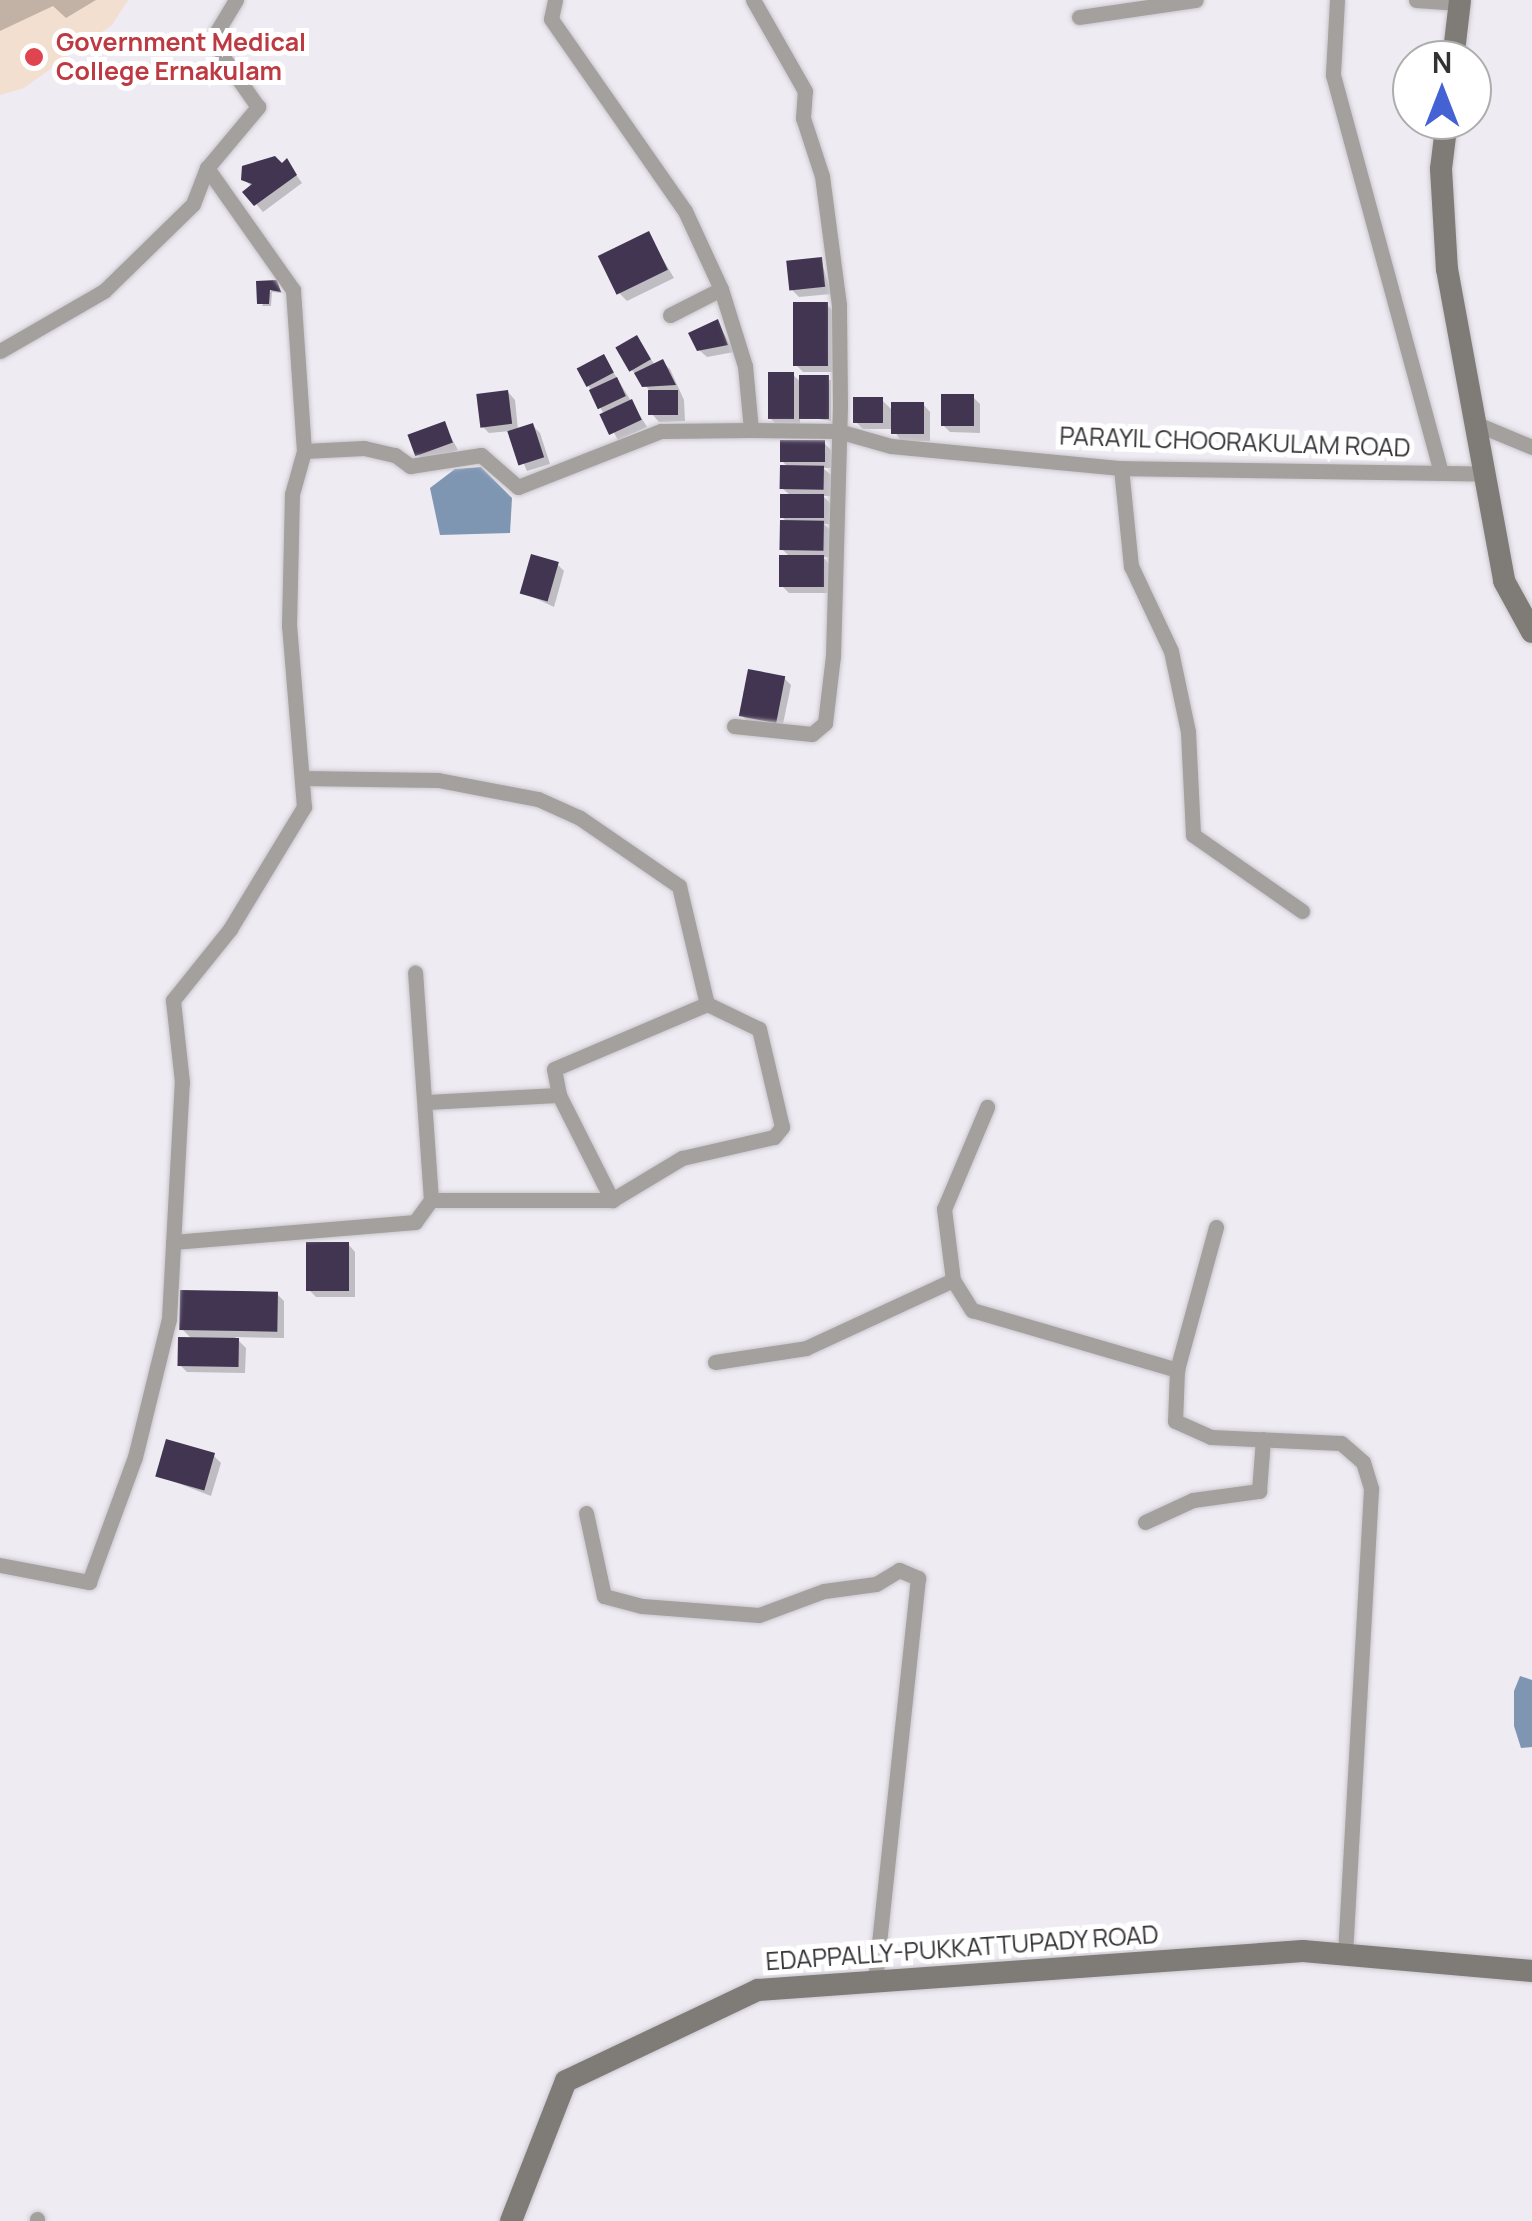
<!DOCTYPE html>
<html>
<head>
<meta charset="utf-8">
<style>
	body { margin:0 }
	#map { position:relative; width:1532px; height:2221px; overflow:hidden; background:#efebf3; font-family:Manrope,sans-serif }
	div>[style] { position:absolute }
	.medical>* { inset:0; background:#f3dfd0 }
	.water>* { inset:0; background:#7f96b3 }
	.shadow>* { inset:0; background:#0003 }
	.building>* { inset:0; background:#423551; transform-origin:0 0 }
	.roads { filter:drop-shadow(0 0 2px #cac6cd) drop-shadow(0 0 2px #cac6cd) }
	.street>* { height:15px; margin:-7.5px; padding:0 7.5px; transform-origin:7.5px; border-radius:7.5px; background:#a3a09d }
	.secondary>* { height:22px; margin:-11px; padding:0 11px; transform-origin:11px; border-radius:11px; background:#7f7b77 }
	.dots>* { width:28px; height:28px; translate:-50% -50%; box-sizing:border-box; border:5px solid #fff; border-radius:50% }
	span { translate:-50% -50%; white-space:nowrap; text-align:center; line-height:1.15; -webkit-text-stroke:10px #fff; paint-order:stroke }
	.health-label { font-size:25px; color:#be3a42; font-weight:700 }
	.left { translate:0 -50%; text-align:left }
	.street-label { font-size:25px; color:#343235 }
	.north { position:absolute; left:1392px; top:40px; width:100px; height:100px; box-sizing:border-box; background:#fff; border:2px solid #aeadae; border-radius:50%; rotate:0deg; font-size:28px; font-weight:700; line-height:40px; text-align:center; color:#343235 }
	.north::after { content:''; display:block; margin:auto; width:35px; height:45px; background:#4562d5; clip-path:polygon(50% 0,100% 100%,50% 72%,0 100%) }
</style>
</head>
<body>
<div id="map">
	<div class="medical">
		<i style="clip-path:polygon(0 0,128px 0,112px 25px,24px 88px,0 95px)"></i>
	</div>
	<div class="water">
		<i style="clip-path:polygon(481px 467px,512px 498px,510px 533px,440px 535px,430px 488px,455px 469px)"></i>
		<i style="clip-path:polygon(1520px 1676px,1532px 1680px,1532px 1747px,1521px 1748px,1514px 1726px,1514px 1691px)"></i>
	</div>
	<div class="shadow">
		<i style="clip-path:polygon(0 0,96px 0,66px 18px,53px 6px,0 31px)"></i>
		<i style="clip-path:polygon(287px 162px,302px 183px,263px 212px,246px 192px,252px 187px,244px 179px)"></i>
		<i style="clip-path:polygon(648px 234px,674px 278px,627px 301px,620px 294px)"></i>
		<i style="clip-path:polygon(821px 259px,831px 294px,799px 297px,792px 290px)"></i>
		<i style="clip-path:polygon(276px 282px,282px 293px,272px 292px,271px 306px,262px 306px)"></i>
		<i style="clip-path:polygon(827px 305px,834px 312px,834px 372px,803px 372px,796px 365px)"></i>
		<i style="clip-path:polygon(718px 322px,734px 352px,707px 357px,699px 350px)"></i>
		<i style="clip-path:polygon(636px 338px,655px 365px,662px 362px,670px 369px,684px 400px,685px 421px,659px 422px,652px 414px,651px 392px,631px 369px)"></i>
		<i style="clip-path:polygon(604px 357px,647px 427px,618px 440px,588px 385px)"></i>
		<i style="clip-path:polygon(793px 375px,802px 383px,831px 380px,831px 421px,800px 416px,800px 425px,778px 426px,770px 418px)"></i>
		<i style="clip-path:polygon(508px 392px,515px 400px,518px 430px,532px 425px,540px 433px,550px 464px,527px 471px,510px 431px,489px 433px,482px 426px)"></i>
		<i style="clip-path:polygon(973px 397px,980px 404px,980px 433px,950px 432px,943px 425px)"></i>
		<i style="clip-path:polygon(882px 400px,893px 411px,923px 404px,930px 412px,930px 441px,901px 441px,893px 429px,863px 429px,856px 422px)"></i>
		<i style="clip-path:polygon(444px 424px,458px 450px,426px 462px,418px 455px)"></i>
		<i style="clip-path:polygon(824px 443px,831px 450px,831px 468px,823px 468px,831px 475px,831px 496px,823px 496px,831px 504px,831px 524px,824px 524px,830px 530px,830px 557px,823px 557px,830px 565px,830px 593px,789px 593px,782px 586px,790px 557px,782px 549px,788px 523px,782px 517px,791px 496px,782px 488px,789px 468px,782px 461px)"></i>
		<i style="clip-path:polygon(557px 564px,564px 571px,554px 607px,522px 592px)"></i>
		<i style="clip-path:polygon(784px 678px,791px 685px,782px 729px,749px 722px,741px 715px)"></i>
		<i style="clip-path:polygon(348px 1244px,355px 1252px,355px 1297px,316px 1297px,309px 1290px)"></i>
		<i style="clip-path:polygon(277px 1294px,284px 1301px,284px 1338px,235px 1337px,246px 1348px,245px 1373px,187px 1372px,180px 1365px,193px 1340px,182px 1329px)"></i>
		<i style="clip-path:polygon(214px 1456px,221px 1463px,211px 1496px,157px 1475px)"></i>
	</div>
	<div class="building">
		<i style="clip-path:polygon(275px 156px,282px 163px,287px 158px,297px 175px,254px 206px,242px 192px,252px 184px,241px 180px,242px 166px)"></i>
		<i style="left:649px;top:231px;width:43px;height:57px;rotate:64deg"></i>
		<i style="left:822px;top:257px;width:30px;height:36px;rotate:84deg"></i>
		<i style="clip-path:polygon(277px 280px,281px 292px,270px 290px,269px 304px,257px 304px,256px 281px)"></i>
		<i style="left:793px;top:302px;width:35px;height:64px"></i>
		<i style="clip-path:polygon(718px 319px,728px 345px,697px 351px,688px 333px)"></i>
		<i style="left:637px;top:335px;width:28px;height:25px;rotate:60deg"></i>
		<i style="left:604px;top:354px;width:21px;height:31px;rotate:62deg"></i>
		<i style="clip-path:polygon(663px 359px,676px 385px,642px 387px,634px 373px)"></i>
		<i style="left:768px;top:372px;width:26px;height:47px"></i>
		<i style="left:799px;top:375px;width:30px;height:44px"></i>
		<i style="left:617px;top:377px;width:21px;height:31px;rotate:65deg"></i>
		<i style="left:508px;top:390px;width:34px;height:32px;rotate:83deg"></i>
		<i style="left:648px;top:390px;width:30px;height:25px"></i>
		<i style="left:941px;top:394px;width:33px;height:32px"></i>
		<i style="left:853px;top:397px;width:30px;height:26px"></i>
		<i style="left:632px;top:399px;width:23px;height:36px;rotate:65deg"></i>
		<i style="left:891px;top:402px;width:33px;height:32px"></i>
		<i style="left:445px;top:421px;width:23px;height:40px;rotate:70deg"></i>
		<i style="left:533px;top:423px;width:36px;height:27px;rotate:72deg"></i>
		<i style="left:780px;top:440px;width:45px;height:22px"></i>
		<i style="left:780px;top:465px;width:44px;height:24px;rotate:1deg"></i>
		<i style="left:780px;top:494px;width:44px;height:24px"></i>
		<i style="left:780px;top:520px;width:44px;height:30px;rotate:1deg"></i>
		<i style="left:531px;top:554px;width:29px;height:41px;rotate:16deg"></i>
		<i style="left:779px;top:555px;width:45px;height:32px"></i>
		<i style="left:748px;top:669px;width:38px;height:48px;rotate:11deg"></i>
		<i style="left:306px;top:1242px;width:43px;height:49px"></i>
		<i style="left:180px;top:1290px;width:98px;height:40px;rotate:1deg"></i>
		<i style="left:178px;top:1337px;width:61px;height:29px;rotate:1deg"></i>
		<i style="left:166px;top:1439px;width:51px;height:39px;rotate:16deg"></i>
	</div>
	<div class="roads">
		<div class="street">
			<i style="left:555px;top:0;width:19px;rotate:102deg"></i>
			<i style="left:551px;top:19px;width:234px;rotate:55.1deg"></i>
			<i style="left:685px;top:211px;width:86px;rotate:65.2deg"></i>
			<i style="left:721px;top:289px;width:81px;rotate:72.7deg"></i>
			<i style="left:745px;top:366px;width:64px;rotate:84.6deg"></i>
			<i style="left:751px;top:430px;width:87px;rotate:0.7deg"></i>
			<i style="left:838px;top:431px;width:55px;rotate:15.8deg"></i>
			<i style="left:891px;top:446px;width:231px;rotate:5.5deg"></i>
			<i style="left:1121px;top:468px;width:366px;rotate:0.9deg"></i>
			<i style="left:1337px;top:0;width:75px;rotate:93.1deg"></i>
			<i style="left:1333px;top:75px;width:411px;rotate:74.8deg"></i>
			<i style="left:1416px;top:0;width:44px;rotate:3.9deg"></i>
			<i style="left:1079px;top:17px;width:118px;rotate:-8.3deg"></i>
			<i style="left:207px;top:168px;width:149px;rotate:54.8deg"></i>
			<i style="left:293px;top:290px;width:161px;rotate:86.1deg"></i>
			<i style="left:670px;top:315px;width:57px;rotate:-27deg"></i>
			<i style="left:0;top:351px;width:120px;rotate:-30deg"></i>
			<i style="left:104px;top:291px;width:124px;rotate:-44.3deg"></i>
			<i style="left:193px;top:204px;width:39px;rotate:-69deg"></i>
			<i style="left:207px;top:168px;width:80px;rotate:-50.1deg"></i>
			<i style="left:258px;top:107px;width:61px;rotate:-125deg"></i>
			<i style="left:223px;top:57px;width:25px;rotate:-106deg"></i>
			<i style="left:216px;top:33px;width:39px;rotate:-59deg"></i>
			<i style="left:1479px;top:425px;width:57px;rotate:22.5deg"></i>
			<i style="left:1121px;top:468px;width:99px;rotate:84.2deg"></i>
			<i style="left:1131px;top:566px;width:94px;rotate:64.8deg"></i>
			<i style="left:1171px;top:651px;width:83px;rotate:78.1deg"></i>
			<i style="left:1188px;top:732px;width:103px;rotate:87.2deg"></i>
			<i style="left:1193px;top:835px;width:133px;rotate:34.9deg"></i>
			<i style="left:734px;top:726px;width:78px;rotate:5.9deg"></i>
			<i style="left:812px;top:734px;width:17px;rotate:-40deg"></i>
			<i style="left:825px;top:723px;width:67px;rotate:-83.2deg"></i>
			<i style="left:833px;top:656px;width:250px;rotate:-88.4deg"></i>
			<i style="left:840px;top:406px;width:101px;rotate:-90.6deg"></i>
			<i style="left:839px;top:305px;width:130px;rotate:-97.5deg"></i>
			<i style="left:822px;top:176px;width:61px;rotate:-108.1deg"></i>
			<i style="left:803px;top:118px;width:27px;rotate:-86deg"></i>
			<i style="left:805px;top:91px;width:105px;rotate:-119.7deg"></i>
			<i style="left:302px;top:778px;width:136px;rotate:0.8deg"></i>
			<i style="left:438px;top:780px;width:102px;rotate:10.8deg"></i>
			<i style="left:538px;top:799px;width:46px;rotate:24.3deg"></i>
			<i style="left:580px;top:818px;width:120px;rotate:34.5deg"></i>
			<i style="left:679px;top:886px;width:121px;rotate:76.7deg"></i>
			<i style="left:425px;top:1102px;width:134px;rotate:-3deg"></i>
			<i style="left:559px;top:1095px;width:118px;rotate:63.2deg"></i>
			<i style="left:431px;top:1200px;width:181px"></i>
			<i style="left:612px;top:1200px;width:82px;rotate:-31deg"></i>
			<i style="left:682px;top:1158px;width:94px;rotate:-12.9deg"></i>
			<i style="left:774px;top:1137px;width:13px;rotate:-51deg"></i>
			<i style="left:782px;top:1127px;width:101px;rotate:-103.2deg"></i>
			<i style="left:759px;top:1029px;width:58px;rotate:-154.3deg"></i>
			<i style="left:707px;top:1004px;width:166px;rotate:157deg"></i>
			<i style="left:554px;top:1069px;width:26px;rotate:79deg"></i>
			<i style="left:1216px;top:1227px;width:148px;rotate:105.3deg"></i>
			<i style="left:1177px;top:1370px;width:51px;rotate:92.2deg"></i>
			<i style="left:1175px;top:1421px;width:39px;rotate:24deg"></i>
			<i style="left:1211px;top:1437px;width:130px;rotate:2.6deg"></i>
			<i style="left:1341px;top:1443px;width:29px;rotate:41deg"></i>
			<i style="left:1363px;top:1462px;width:28px;rotate:73deg"></i>
			<i style="left:1371px;top:1489px;width:467px;rotate:93.2deg"></i>
			<i style="left:173px;top:1242px;width:243px;rotate:-4.7deg"></i>
			<i style="left:415px;top:1222px;width:27px;rotate:-54deg"></i>
			<i style="left:431px;top:1200px;width:228px;rotate:-94deg"></i>
			<i style="left:953px;top:1280px;width:72px;rotate:-97.2deg"></i>
			<i style="left:944px;top:1209px;width:111px;rotate:-67.1deg"></i>
			<i style="left:715px;top:1362px;width:92px;rotate:-8.7deg"></i>
			<i style="left:806px;top:1348px;width:162px;rotate:-24.8deg"></i>
			<i style="left:953px;top:1280px;width:36px;rotate:58deg"></i>
			<i style="left:972px;top:1310px;width:214px;rotate:16.3deg"></i>
			<i style="left:586px;top:1513px;width:85px;rotate:77.8deg"></i>
			<i style="left:604px;top:1596px;width:39px;rotate:15deg"></i>
			<i style="left:642px;top:1606px;width:117px;rotate:4.4deg"></i>
			<i style="left:759px;top:1615px;width:69px;rotate:-20.3deg"></i>
			<i style="left:824px;top:1591px;width:52px;rotate:-7.7deg"></i>
			<i style="left:876px;top:1584px;width:27px;rotate:-31deg"></i>
			<i style="left:899px;top:1570px;width:21px;rotate:23deg"></i>
			<i style="left:918px;top:1578px;width:406px;rotate:96.1deg"></i>
			<i style="left:1145px;top:1522px;width:53px;rotate:-24.6deg"></i>
			<i style="left:1193px;top:1500px;width:67px;rotate:-7.8deg"></i>
			<i style="left:1259px;top:1491px;width:52px;rotate:-85.6deg"></i>
			<i style="left:0;top:1565px;width:91px;rotate:10.8deg"></i>
			<i style="left:89px;top:1582px;width:133px;rotate:-69.8deg"></i>
			<i style="left:135px;top:1457px;width:142px;rotate:-76.2deg"></i>
			<i style="left:169px;top:1319px;width:237px;rotate:-86.9deg"></i>
			<i style="left:182px;top:1082px;width:82px;rotate:-96.3deg"></i>
			<i style="left:173px;top:1000px;width:91px;rotate:-51.2deg"></i>
			<i style="left:230px;top:929px;width:143px;rotate:-58.8deg"></i>
			<i style="left:304px;top:807px;width:182px;rotate:-94.7deg"></i>
			<i style="left:289px;top:626px;width:132px;rotate:-88.7deg"></i>
			<i style="left:292px;top:494px;width:45px;rotate:-74.4deg"></i>
			<i style="left:304px;top:451px;width:60px;rotate:-2.9deg"></i>
			<i style="left:364px;top:448px;width:32px;rotate:13deg"></i>
			<i style="left:395px;top:455px;width:19px;rotate:36deg"></i>
			<i style="left:410px;top:466px;width:72px;rotate:-8.8deg"></i>
			<i style="left:481px;top:455px;width:49px;rotate:40.9deg"></i>
			<i style="left:518px;top:487px;width:154px;rotate:-21.4deg"></i>
			<i style="left:661px;top:431px;width:90px;rotate:-0.6deg"></i>
			<i style="left:37px;top:2219px;width:2px;rotate:90deg"></i>
		</div>
		<div class="secondary">
			<i style="left:1453px;top:60px;width:60px;rotate:-83.3deg"></i>
			<i style="left:1447px;top:120px;width:49px;rotate:97deg"></i>
			<i style="left:1441px;top:169px;width:100px;rotate:86.6deg"></i>
			<i style="left:1447px;top:269px;width:317px;rotate:79.6deg"></i>
			<i style="left:1504px;top:581px;width:58px;rotate:61.2deg"></i>
			<i style="left:511px;top:2221px;width:150px;rotate:-68.6deg"></i>
			<i style="left:566px;top:2081px;width:212px;rotate:-25.4deg"></i>
			<i style="left:758px;top:1990px;width:546px;rotate:-4.09deg"></i>
			<i style="left:1303px;top:1951px;width:230px;rotate:5deg"></i>
		</div>
	</div>
	<div class="dots">
		<i style="left:34px;top:57px;background:#e0444e"></i>
	</div>
	<div class="health-label">
		<span class="left" style="left:56px;top:57px">Government Medical<br>College Ernakulam</span>
	</div>
	<div class="street-label">
		<span style="left:1235px;top:442px;rotate:2deg">PARAYIL CHOORAKULAM ROAD</span>
		<span style="left:962px;top:1948px;rotate:-4deg">EDAPPALLY-PUKKATTUPADY ROAD</span>
	</div>
	<div class="north">N</div>
</div>
</body>
</html>
